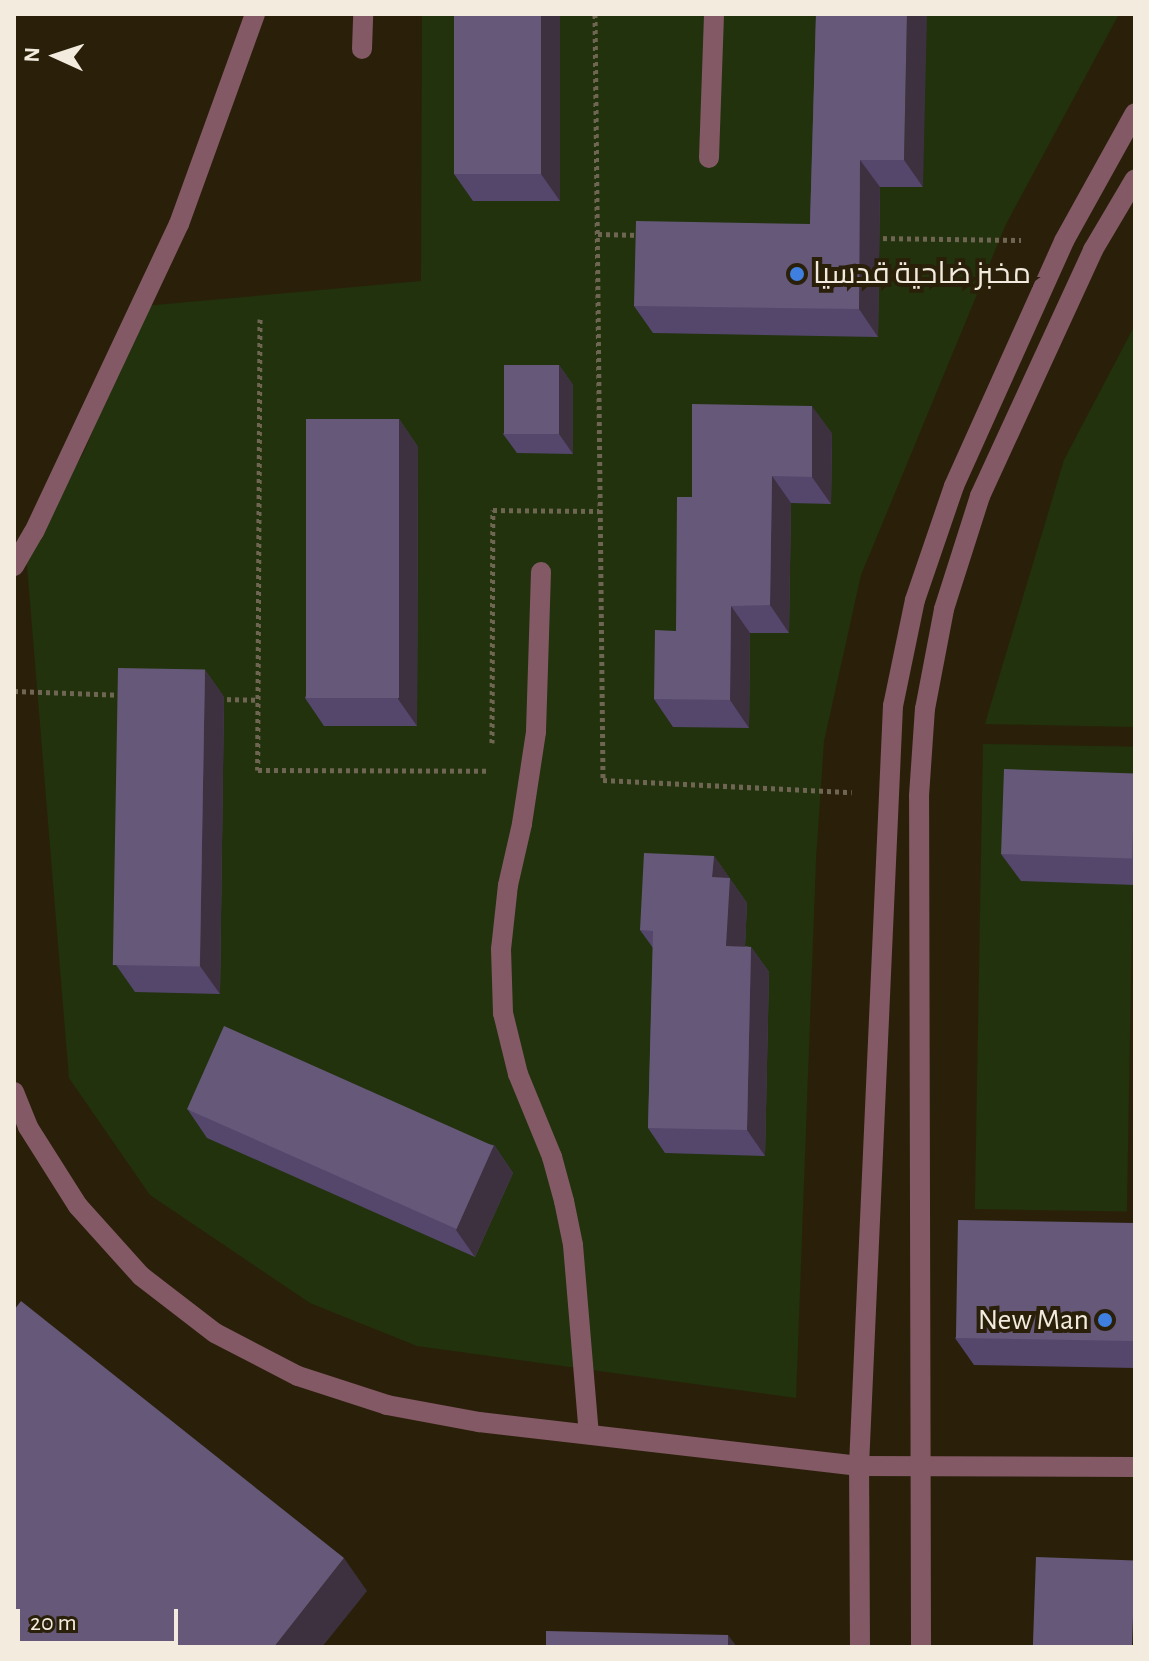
<!DOCTYPE html>
<html>
<head>
<meta charset="utf-8">
<style>
	body { margin:0 }
	#map { position:relative; width:1149px; height:1661px; overflow:hidden; background:#2a200a; font-family:"Alegreya Sans",Cairo,sans-serif }
	div>[style] { position:absolute }
	.green>* { inset:0; background:#21320d; transform-origin:0 0 }
	.path>* { height:5px; margin-top:-2.5px; transform-origin:0; background:repeating-linear-gradient(90deg,#6e6552 0 4px,transparent 0 8px) }
	.minor>* { height:20px; margin:-10px; padding:0 10px; transform-origin:10px; border-radius:10px; background:#835965 }
	.wall>* { inset:0; background:#55466c }
	.shaded-wall>* { inset:0; background:#3d303f }
	.building>* { inset:0; background:#665878; transform-origin:0 0 }
	.dots>* { width:22px; height:22px; translate:-50% -50%; box-sizing:border-box; border:4px solid #2a200a; border-radius:50% }
	span { translate:-50% -50%; white-space:nowrap; text-align:center; line-height:1.15; -webkit-text-stroke:8px #2a200a; paint-order:stroke }
	.poi-label { font-size:30px; color:#f2ebde }
	.left { translate:0 -50%; text-align:left }
	.right { translate:-100% -50%; text-align:right }
	.frame { position:absolute; inset:0; border:16px solid #f2ebde; pointer-events:none }
	.north { position:absolute; left:16px; top:16px; width:80px; height:80px; -webkit-text-stroke:6px #2a200a; paint-order:stroke; rotate:273deg; font-size:22px; font-weight:700; line-height:32px; text-align:center; color:#f2ebde }
	.north::after { content:''; display:block; margin:auto; width:28px; height:36px; background:#f2ebde; clip-path:polygon(50% 0,100% 100%,50% 72%,0 100%) }
	.scale { position:absolute; left:16px; top:1609px; width:162px; height:36px; box-sizing:border-box; border:4px solid #f2ebde; border-top:0; padding-left:10px; font-size:24px; line-height:28px; white-space:nowrap; color:#f2ebde; -webkit-text-stroke:6px #2a200a; paint-order:stroke }
</style>
</head>
<body>
<div id="map">
	<div class="green">
		<i style="clip-path:polygon(422px 14px,1119px 14px,1006px 224px,861px 575px,824px 741px,816px 859px,796px 1398px,417px 1346px,310px 1303px,150px 1195px,69px 1078px,26px 553px,85px 450px,144px 306px,421px 281px)"></i>
		<i style="clip-path:polygon(1135px 325px,1135px 727px,985px 724px,1064px 460px)"></i>
		<i style="left:983px;top:744px;width:152px;height:465px;rotate:1deg"></i>
	</div>
	<div class="path">
		<i style="left:595px;top:14px;width:766px;rotate:89.4deg"></i>
		<i style="left:603px;top:780px;width:249px;rotate:2.8deg"></i>
		<i style="left:598px;top:234px;width:43px;rotate:1.3deg"></i>
		<i style="left:875px;top:238px;width:146px;rotate:0.8deg"></i>
		<i style="left:260px;top:319px;width:451px;rotate:90.3deg"></i>
		<i style="left:258px;top:770px;width:232px;rotate:0.2deg"></i>
		<i style="left:14px;top:691px;width:111px;rotate:2.1deg"></i>
		<i style="left:219px;top:699px;width:39px;rotate:1deg"></i>
		<i style="left:492px;top:743px;width:233px;rotate:-89.8deg"></i>
		<i style="left:493px;top:510px;width:106px;rotate:0.5deg"></i>
	</div>
	<div class="minor">
		<i style="left:362px;top:49px;width:35px;rotate:-88deg"></i>
		<i style="left:709px;top:158px;width:144px;rotate:-88deg"></i>
		<i style="left:14px;top:566px;width:39px;rotate:-60deg"></i>
		<i style="left:34px;top:532px;width:340px;rotate:-64.8deg"></i>
		<i style="left:179px;top:224px;width:223px;rotate:-70.1deg"></i>
		<i style="left:541px;top:572px;width:160px;rotate:91.8deg"></i>
		<i style="left:536px;top:732px;width:93px;rotate:98.7deg"></i>
		<i style="left:522px;top:824px;width:63px;rotate:102.9deg"></i>
		<i style="left:508px;top:885px;width:64px;rotate:96.2deg"></i>
		<i style="left:501px;top:949px;width:64px;rotate:88.2deg"></i>
		<i style="left:503px;top:1013px;width:63px;rotate:76.2deg"></i>
		<i style="left:518px;top:1074px;width:90px;rotate:67.7deg"></i>
		<i style="left:552px;top:1157px;width:46px;rotate:74.7deg"></i>
		<i style="left:564px;top:1201px;width:45px;rotate:78.4deg"></i>
		<i style="left:573px;top:1245px;width:190px;rotate:85.2deg"></i>
		<i style="left:14px;top:1092px;width:38px;rotate:68deg"></i>
		<i style="left:28px;top:1127px;width:93px;rotate:57.7deg"></i>
		<i style="left:78px;top:1206px;width:94px;rotate:48deg"></i>
		<i style="left:141px;top:1276px;width:93px;rotate:37.6deg"></i>
		<i style="left:215px;top:1333px;width:93px;rotate:27.4deg"></i>
		<i style="left:298px;top:1376px;width:94px;rotate:18deg"></i>
		<i style="left:387px;top:1405px;width:94px;rotate:10.5deg"></i>
		<i style="left:479px;top:1422px;width:383px;rotate:6.6deg"></i>
		<i style="left:859px;top:1466px;width:276px;rotate:0.2deg"></i>
		<i style="left:860px;top:1647px;width:181px;rotate:-90.3deg"></i>
		<i style="left:859px;top:1466px;width:761px;rotate:-87.44deg"></i>
		<i style="left:893px;top:706px;width:108px;rotate:-78.3deg"></i>
		<i style="left:915px;top:600px;width:120px;rotate:-71.1deg"></i>
		<i style="left:954px;top:486px;width:269px;rotate:-65.8deg"></i>
		<i style="left:1064px;top:241px;width:146px;rotate:-61deg"></i>
		<i style="left:921px;top:1647px;width:851px;rotate:-90.13deg"></i>
		<i style="left:919px;top:796px;width:87px;rotate:-86.1deg"></i>
		<i style="left:925px;top:709px;width:102px;rotate:-79.2deg"></i>
		<i style="left:944px;top:609px;width:119px;rotate:-72.3deg"></i>
		<i style="left:980px;top:496px;width:271px;rotate:-65.3deg"></i>
		<i style="left:1093px;top:250px;width:82px;rotate:-59.4deg"></i>
	</div>
	<div class="wall">
		<i style="clip-path:polygon(454px 14px,560px 14px,560px 201px,473px 201px,454px 174px)"></i>
		<i style="clip-path:polygon(816px 14px,923px 187px,880px 187px,878px 337px,653px 333px,634px 306px,810px 224px)"></i>
		<i style="clip-path:polygon(559px 365px,573px 385px,573px 454px,517px 453px,503px 434px)"></i>
		<i style="clip-path:polygon(399px 419px,418px 447px,417px 726px,324px 726px,305px 698px)"></i>
		<i style="clip-path:polygon(832px 433px,831px 504px,791px 503px,789px 633px,750px 633px,749px 728px,673px 727px,654px 699px,676px 631px,692px 497px)"></i>
		<i style="clip-path:polygon(205px 670px,224px 697px,220px 994px,135px 992px,116px 965px)"></i>
		<i style="clip-path:polygon(1135px 773px,1135px 885px,1021px 881px,1001px 854px)"></i>
		<i style="clip-path:polygon(714px 856px,747px 903px,745px 946px,751px 947px,769px 972px,765px 1156px,665px 1153px,648px 1128px,653px 948px,640px 930px)"></i>
		<i style="clip-path:polygon(188px 1110px,494px 1145px,513px 1173px,475px 1257px,207px 1138px)"></i>
		<i style="clip-path:polygon(1135px 1223px,1135px 1368px,974px 1365px,955px 1338px)"></i>
	</div>
	<div class="shaded-wall">
		<i style="clip-path:polygon(541px 14px,560px 14px,560px 201px,541px 174px)"></i>
		<i style="clip-path:polygon(907px 14px,927px 14px,923px 187px,904px 160px)"></i>
		<i style="clip-path:polygon(860px 160px,880px 187px,878px 337px,859px 309px)"></i>
		<i style="clip-path:polygon(559px 365px,573px 385px,573px 454px,559px 434px)"></i>
		<i style="clip-path:polygon(812px 406px,832px 433px,831px 504px,812px 477px)"></i>
		<i style="clip-path:polygon(399px 419px,418px 447px,417px 726px,398px 699px)"></i>
		<i style="clip-path:polygon(772px 476px,791px 503px,789px 633px,770px 605px)"></i>
		<i style="clip-path:polygon(731px 606px,750px 633px,749px 728px,730px 700px)"></i>
		<i style="clip-path:polygon(205px 670px,224px 697px,220px 994px,200px 966px)"></i>
		<i style="clip-path:polygon(714px 856px,747px 903px,744px 971px,726px 946px,712px 877px)"></i>
		<i style="clip-path:polygon(751px 947px,769px 972px,765px 1156px,747px 1130px)"></i>
		<i style="clip-path:polygon(494px 1145px,513px 1173px,475px 1257px,456px 1230px)"></i>
		<i style="clip-path:polygon(344px 1558px,367px 1591px,322px 1647px,274px 1647px)"></i>
		<i style="clip-path:polygon(728px 1635px,737px 1647px,728px 1647px)"></i>
	</div>
	<div class="building">
		<i style="left:454px;top:14px;width:87px;height:160px"></i>
		<i style="clip-path:polygon(816px 14px,907px 14px,904px 160px,860px 160px,859px 309px,634px 306px,636px 221px,810px 224px)"></i>
		<i style="left:559px;top:365px;width:69px;height:55px;rotate:90deg"></i>
		<i style="clip-path:polygon(692px 404px,812px 406px,812px 477px,772px 476px,770px 605px,731px 606px,730px 700px,654px 699px,655px 630px,676px 631px,677px 497px,692px 497px)"></i>
		<i style="left:306px;top:419px;width:93px;height:279px"></i>
		<i style="left:118px;top:668px;width:87px;height:297px;rotate:1deg"></i>
		<i style="left:1004px;top:769px;width:131px;height:85px;rotate:2deg"></i>
		<i style="clip-path:polygon(644px 853px,714px 856px,712px 877px,730px 878px,726px 946px,751px 947px,747px 1130px,648px 1128px,653px 931px,640px 930px)"></i>
		<i style="left:224px;top:1026px;width:295px;height:91px;rotate:24deg"></i>
		<i style="left:958px;top:1220px;width:177px;height:118px;rotate:1deg"></i>
		<i style="clip-path:polygon(21px 1301px,344px 1558px,274px 1647px,14px 1647px,14px 1310px)"></i>
		<i style="left:1036px;top:1557px;width:99px;height:90px;rotate:2deg"></i>
		<i style="clip-path:polygon(546px 1631px,728px 1635px,728px 1647px,546px 1647px)"></i>
	</div>
	<div class="dots">
		<i style="left:797px;top:274px;background:#3f7fe0"></i>
		<i style="left:1105px;top:1320px;background:#3f7fe0"></i>
	</div>
	<div class="poi-label">
		<span class="left" style="left:813px;top:274px">مخبز ضاحية قدسيا</span>
		<span class="right" style="left:1089px;top:1320px">New Man</span>
	</div>
	<div class="frame"></div>
	<div class="north">N</div>
	<div class="scale">20 m</div>
</div>
</body>
</html>
